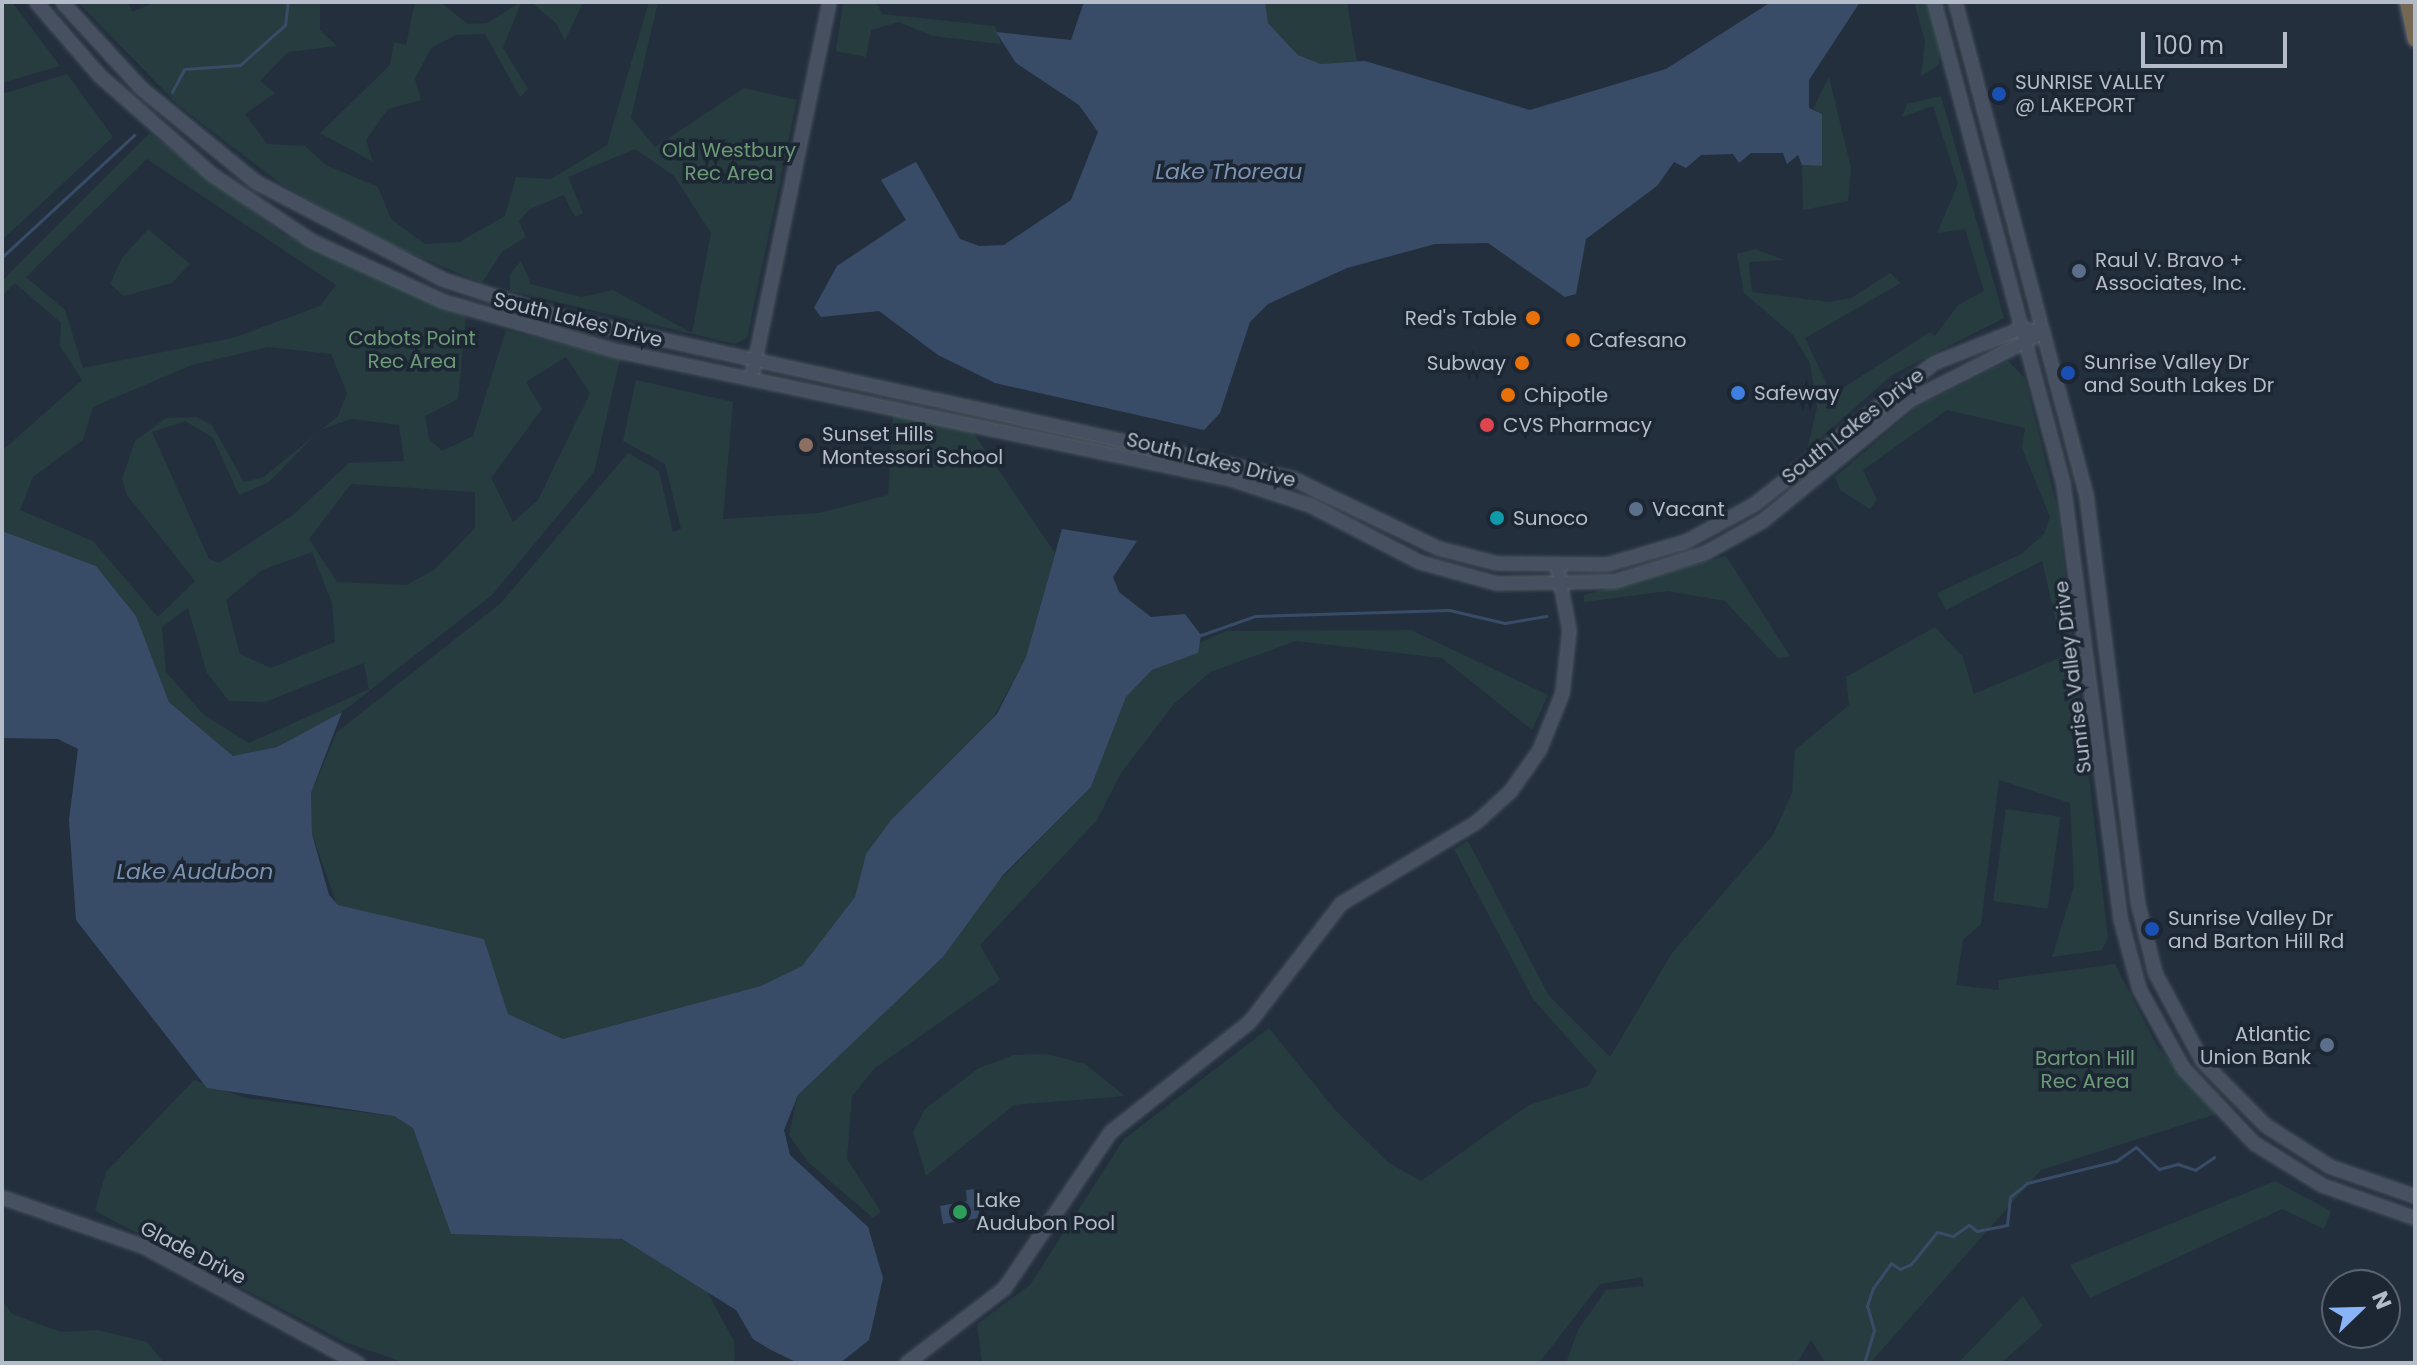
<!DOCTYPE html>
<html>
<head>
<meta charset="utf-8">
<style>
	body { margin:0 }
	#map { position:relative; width:2417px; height:1365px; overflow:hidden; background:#242f3e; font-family:Poppins,sans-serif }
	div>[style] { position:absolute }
	.green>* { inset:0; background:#263c3f; transform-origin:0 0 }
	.water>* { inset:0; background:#394c67 }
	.stream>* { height:3px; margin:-1.5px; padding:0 1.5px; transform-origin:1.5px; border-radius:1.5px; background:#394c67 }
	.roads { filter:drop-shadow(0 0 2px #565f6c) drop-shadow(0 0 2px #565f6c) }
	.secondary>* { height:11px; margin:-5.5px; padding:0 5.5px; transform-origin:5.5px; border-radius:5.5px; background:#465061 }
	.highway>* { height:14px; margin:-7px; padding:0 7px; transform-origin:7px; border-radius:7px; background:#746855 }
	.dots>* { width:22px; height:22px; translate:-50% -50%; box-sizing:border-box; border:4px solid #1d2633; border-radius:50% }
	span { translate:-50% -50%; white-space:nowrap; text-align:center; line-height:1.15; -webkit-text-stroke:7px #1d2633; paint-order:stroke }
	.poi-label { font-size:20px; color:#b4bcc9 }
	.left { translate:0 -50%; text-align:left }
	.right { translate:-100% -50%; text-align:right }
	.park-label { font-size:20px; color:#6b9a76 }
	.street-label { font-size:20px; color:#b4bcc9 }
	.water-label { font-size:22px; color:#7c92b1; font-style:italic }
	.frame { position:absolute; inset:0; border:4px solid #b4bcc9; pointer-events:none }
	.north { position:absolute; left:2321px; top:1269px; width:80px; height:80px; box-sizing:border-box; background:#1d2633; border:2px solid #59626f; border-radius:50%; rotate:67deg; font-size:22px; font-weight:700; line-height:32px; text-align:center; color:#b4bcc9 }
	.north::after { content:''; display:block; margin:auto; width:28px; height:36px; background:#8ab4f8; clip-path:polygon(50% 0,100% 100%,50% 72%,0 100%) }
	.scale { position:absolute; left:2141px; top:32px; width:146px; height:36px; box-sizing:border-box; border:4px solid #b4bcc9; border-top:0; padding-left:10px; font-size:24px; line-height:28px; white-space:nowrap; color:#b4bcc9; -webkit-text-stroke:6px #1d2633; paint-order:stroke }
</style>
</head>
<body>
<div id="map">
	<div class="green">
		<i style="clip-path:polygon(2px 2px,12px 2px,60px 66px,2px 83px)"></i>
		<i style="clip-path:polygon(78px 2px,128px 2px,132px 12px,156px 2px,320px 2px,320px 30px,337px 46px,288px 52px,260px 81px,275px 93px,245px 114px,267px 144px,305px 146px,326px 165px,378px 187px,391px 219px,425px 244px,459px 242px,505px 216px,516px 177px,551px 179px,607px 145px,649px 2px,658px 2px,631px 118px,655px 147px,744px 88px,797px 100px,747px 338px,735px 344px,510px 291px,510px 274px,521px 261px,531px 284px,581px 297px,613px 290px,692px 333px,711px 233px,674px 176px,635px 149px,568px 177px,583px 213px,575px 217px,564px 195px,530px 209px,519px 221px,526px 237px,502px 252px,482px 283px,388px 244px,281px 184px,179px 106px)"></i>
		<i style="clip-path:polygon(415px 2px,440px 2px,468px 24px,487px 23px,521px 2px,503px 48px,528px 89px,520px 97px,485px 34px,456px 35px,431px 48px,415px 79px,421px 100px,388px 109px,366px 140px,373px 162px,320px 133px,390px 65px,394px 42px,406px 45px)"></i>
		<i style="clip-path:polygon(531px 2px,583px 2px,565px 41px,556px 23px)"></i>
		<i style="clip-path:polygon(843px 2px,876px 2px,882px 14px,995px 26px,1001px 44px,932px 36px,899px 22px,871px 30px,866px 57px,836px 51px)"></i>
		<i style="clip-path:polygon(1264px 2px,1347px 2px,1357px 62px,1321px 64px,1298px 55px,1268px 23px)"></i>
		<i style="clip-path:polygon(1914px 2px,1929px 2px,1940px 48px,1939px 65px,1921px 76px,1925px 41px)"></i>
		<i style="clip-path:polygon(67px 74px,113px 137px,2px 240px,2px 94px)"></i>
		<i style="clip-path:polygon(1829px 77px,1851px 168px,1848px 201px,1803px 210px,1802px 165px,1822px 166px,1822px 114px,1813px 109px)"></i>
		<i style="clip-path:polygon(1941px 96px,2004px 318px,1892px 375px,1807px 450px,1817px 407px,1810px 363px,1793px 335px,1744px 293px,1737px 254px,1755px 249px,1785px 260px,1749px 262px,1752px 292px,1829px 302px,1851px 298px,1890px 273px,1901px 283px,1805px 338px,1832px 395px,1930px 332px,1935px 336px,1958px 305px,1984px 291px,1965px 229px,1937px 233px,1958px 184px,1933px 106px,1902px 117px,1907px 104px)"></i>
		<i style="clip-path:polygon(evenodd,150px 133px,283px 234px,466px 316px,458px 399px,425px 416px,429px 439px,442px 451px,473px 436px,506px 330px,620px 359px,594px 472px,492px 595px,342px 712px,277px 747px,233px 756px,169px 702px,136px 616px,96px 566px,2px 531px,4px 449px,82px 380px,60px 346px,61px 323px,15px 283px,2px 296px,2px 281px,150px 133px,147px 159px,336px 285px,320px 306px,233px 338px,83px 368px,65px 310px,26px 277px,147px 159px,150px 133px,268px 347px,331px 354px,347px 393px,338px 416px,264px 477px,244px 482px,212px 425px,197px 417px,166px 418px,135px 441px,122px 479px,127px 495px,195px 581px,158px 617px,93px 541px,20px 510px,33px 477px,83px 440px,93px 407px,192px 365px,268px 347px,150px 133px,566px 357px,590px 393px,538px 500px,513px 522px,491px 478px,542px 409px,526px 382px,566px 357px,150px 133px,351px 419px,399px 425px,404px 461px,349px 463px,293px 515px,219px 563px,209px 559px,152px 432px,185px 421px,213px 438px,239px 495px,269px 482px,320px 430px,351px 419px,150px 133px,351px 484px,475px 492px,475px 528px,434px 570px,406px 585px,337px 582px,309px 539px,351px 484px,150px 133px,312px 552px,332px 603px,335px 642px,271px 668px,240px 654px,226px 600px,262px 570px,312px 552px,150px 133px,188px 608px,207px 673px,229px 701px,265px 702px,364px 663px,369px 689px,249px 743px,204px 715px,166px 672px,162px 627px,188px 608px)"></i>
		<i style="clip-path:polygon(148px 229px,190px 264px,172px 283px,124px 296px,110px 284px,122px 258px)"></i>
		<i style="clip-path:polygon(2008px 361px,2025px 378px,2058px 511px,2108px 938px,2102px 950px,2052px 957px,2074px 886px,2070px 803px,1999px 780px,1981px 924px,1963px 940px,1956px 985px,1999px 990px,1998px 980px,2115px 964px,2157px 1046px,2216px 1114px,2041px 1170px,1870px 1363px,1826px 1363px,1811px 1340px,1797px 1363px,1566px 1363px,1578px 1330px,1606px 1290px,1644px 1286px,1642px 1277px,1600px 1284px,1539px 1363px,982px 1363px,977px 1324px,1030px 1285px,1124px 1139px,1269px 1028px,1336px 1111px,1389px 1163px,1421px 1181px,1529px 1105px,1588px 1086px,1597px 1071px,1533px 999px,1454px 849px,1468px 841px,1549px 996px,1610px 1057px,1672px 953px,1773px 835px,1792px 793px,1795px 750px,1849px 705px,1846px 677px,1935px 627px,1963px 657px,1974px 694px,2064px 656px,2042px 561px,1946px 610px,1937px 593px,2021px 554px,2044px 534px,2050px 517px,2022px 448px,2025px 428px,1947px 410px,1863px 470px,1877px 500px,1870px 509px,1840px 490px,1835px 477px,1917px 407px)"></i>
		<i style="clip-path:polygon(636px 380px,733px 402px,723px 519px,819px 513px,888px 495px,893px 413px,972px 431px,1055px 553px,1026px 657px,994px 716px,891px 820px,866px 854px,856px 897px,802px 966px,761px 986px,563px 1039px,508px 1014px,484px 939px,337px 905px,312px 834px,311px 793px,337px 732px,501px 603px,628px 453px,659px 471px,673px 532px,681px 529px,665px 464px,623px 441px)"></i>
		<i style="clip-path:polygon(1726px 556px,1790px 656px,1778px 658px,1725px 601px,1668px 591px,1584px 602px,1584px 595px)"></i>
		<i style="clip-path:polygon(1411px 630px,1548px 695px,1532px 730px,1442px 658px,1296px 641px,1210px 672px,1174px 704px,1121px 773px,1097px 820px,980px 945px,1000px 980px,875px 1068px,852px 1096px,847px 1159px,881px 1212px,873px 1218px,808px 1162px,789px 1135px,798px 1095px,943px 957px,994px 886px,1091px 787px,1126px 697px,1152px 670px,1197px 653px,1195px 645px,1226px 631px)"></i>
		<i style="left:2006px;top:809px;width:55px;height:93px;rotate:8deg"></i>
		<i style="clip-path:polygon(1047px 1054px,1085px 1064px,1125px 1096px,1014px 1105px,926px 1176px,913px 1132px,925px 1109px,979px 1068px,1014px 1055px)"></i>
		<i style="clip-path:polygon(194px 1080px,246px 1098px,394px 1116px,413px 1128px,451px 1234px,621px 1239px,705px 1288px,734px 1341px,735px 1363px,405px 1363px,345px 1342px,95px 1211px,106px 1172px)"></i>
		<i style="clip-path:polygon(2275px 1181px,2331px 1211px,2324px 1229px,2282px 1209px,2090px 1298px,2070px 1265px)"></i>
		<i style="clip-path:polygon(2023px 1296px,2043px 1326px,2001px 1363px,1958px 1363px)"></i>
		<i style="clip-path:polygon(2px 1300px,12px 1314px,61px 1332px,98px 1330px,147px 1342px,164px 1363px,2px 1363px)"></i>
	</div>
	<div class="water">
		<i style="clip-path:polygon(1084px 2px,1265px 2px,1268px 23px,1298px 55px,1321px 64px,1365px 61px,1530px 110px,1666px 69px,1771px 2px,1860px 2px,1809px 80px,1809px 108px,1822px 114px,1822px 166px,1802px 165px,1798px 155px,1787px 164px,1783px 153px,1751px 153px,1739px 163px,1733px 154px,1701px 155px,1686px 168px,1674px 162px,1657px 186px,1586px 239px,1576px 294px,1565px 297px,1488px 243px,1435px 244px,1347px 268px,1268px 304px,1250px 322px,1220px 413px,1204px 430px,995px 383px,938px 355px,879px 311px,821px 317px,814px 308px,837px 266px,906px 220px,881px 180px,916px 162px,960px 239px,979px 246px,1004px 245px,1071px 200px,1098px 132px,1079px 105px,1016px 63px,996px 32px,1071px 40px)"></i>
		<i style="clip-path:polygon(1062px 529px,1137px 541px,1113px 577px,1119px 592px,1151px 617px,1185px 614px,1201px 635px,1198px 653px,1152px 670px,1126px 697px,1091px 787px,1003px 875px,943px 957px,798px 1095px,784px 1130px,790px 1155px,868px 1227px,883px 1278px,869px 1340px,840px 1363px,798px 1363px,771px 1350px,753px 1339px,736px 1310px,622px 1239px,451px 1234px,413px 1128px,394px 1116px,207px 1088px,76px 920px,69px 820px,78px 749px,58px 739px,2px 738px,2px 531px,96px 566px,136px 616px,169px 702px,233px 756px,277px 747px,342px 712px,311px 793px,312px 834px,329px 895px,338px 905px,484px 939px,508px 1014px,563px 1039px,761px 986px,802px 966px,855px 897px,866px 854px,891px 820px,997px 714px,1026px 657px)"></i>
		<i style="clip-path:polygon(975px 1189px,980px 1218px,943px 1224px,940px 1206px,967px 1201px,966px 1190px)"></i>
	</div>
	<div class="stream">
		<i style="left:172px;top:92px;width:26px;rotate:-62deg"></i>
		<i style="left:184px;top:69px;width:56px;rotate:-4.1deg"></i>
		<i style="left:240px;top:65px;width:60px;rotate:-41.6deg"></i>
		<i style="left:285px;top:25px;width:23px;rotate:-83deg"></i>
		<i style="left:2px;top:257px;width:180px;rotate:-42.7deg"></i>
		<i style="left:1201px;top:635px;width:57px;rotate:-19.4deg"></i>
		<i style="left:1255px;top:616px;width:194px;rotate:-1.8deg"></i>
		<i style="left:1449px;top:610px;width:57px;rotate:13.1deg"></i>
		<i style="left:1505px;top:623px;width:42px;rotate:-9.7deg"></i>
		<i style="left:1864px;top:1363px;width:34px;rotate:-73deg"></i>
		<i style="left:1874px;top:1330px;width:25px;rotate:-106deg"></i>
		<i style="left:1867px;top:1306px;width:19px;rotate:-72deg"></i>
		<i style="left:1873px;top:1288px;width:31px;rotate:-54deg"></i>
		<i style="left:1891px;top:1263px;width:11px;rotate:34deg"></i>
		<i style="left:1900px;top:1269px;width:12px;rotate:-24deg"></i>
		<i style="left:1911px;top:1264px;width:41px;rotate:-50.9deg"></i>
		<i style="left:1937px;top:1232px;width:16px;rotate:14deg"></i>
		<i style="left:1953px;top:1236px;width:19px;rotate:-35deg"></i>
		<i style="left:1969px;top:1225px;width:10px;rotate:37deg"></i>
		<i style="left:1977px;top:1231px;width:31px;rotate:-11deg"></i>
		<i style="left:2007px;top:1225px;width:28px;rotate:-84deg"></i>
		<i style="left:2010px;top:1197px;width:22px;rotate:-39deg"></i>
		<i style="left:2027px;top:1183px;width:92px;rotate:-13.9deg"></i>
		<i style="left:2116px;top:1161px;width:24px;rotate:-35deg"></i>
		<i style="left:2136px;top:1147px;width:32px;rotate:44deg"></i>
		<i style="left:2159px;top:1169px;width:20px;rotate:-15deg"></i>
		<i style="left:2178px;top:1164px;width:18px;rotate:19deg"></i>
		<i style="left:2195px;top:1170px;width:23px;rotate:-34deg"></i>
	</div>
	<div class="roads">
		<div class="secondary">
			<i style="left:36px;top:2px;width:96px;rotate:49.2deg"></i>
			<i style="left:99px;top:75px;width:152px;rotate:41.3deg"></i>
			<i style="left:213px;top:175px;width:119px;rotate:33.7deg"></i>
			<i style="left:312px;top:241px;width:144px;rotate:24.6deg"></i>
			<i style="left:443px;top:301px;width:178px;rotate:16deg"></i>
			<i style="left:614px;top:350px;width:630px;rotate:11.81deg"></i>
			<i style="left:1231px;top:479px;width:83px;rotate:18.2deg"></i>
			<i style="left:1310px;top:505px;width:124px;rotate:27.4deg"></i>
			<i style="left:1420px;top:562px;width:79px;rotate:15.4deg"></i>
			<i style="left:1496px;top:583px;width:118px;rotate:-1deg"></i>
			<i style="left:1614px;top:581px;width:94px;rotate:-17.3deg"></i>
			<i style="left:1704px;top:553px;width:68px;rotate:-29.2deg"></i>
			<i style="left:1763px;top:520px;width:191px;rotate:-39.3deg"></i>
			<i style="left:1911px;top:399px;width:148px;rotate:-26.9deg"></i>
			<i style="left:62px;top:2px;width:117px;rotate:47.4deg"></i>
			<i style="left:141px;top:88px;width:149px;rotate:39.3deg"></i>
			<i style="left:256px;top:182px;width:210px;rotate:27.5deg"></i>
			<i style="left:442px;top:279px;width:121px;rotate:17.8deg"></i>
			<i style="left:557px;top:316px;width:753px;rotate:12.43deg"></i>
			<i style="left:1292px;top:478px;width:162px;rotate:25.6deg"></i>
			<i style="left:1438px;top:548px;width:61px;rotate:14.3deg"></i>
			<i style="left:1497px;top:563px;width:110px;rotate:0.5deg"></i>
			<i style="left:1607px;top:564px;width:82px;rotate:-16.2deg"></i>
			<i style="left:1686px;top:541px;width:77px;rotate:-28.6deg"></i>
			<i style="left:1754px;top:504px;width:228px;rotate:-38.2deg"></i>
			<i style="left:1933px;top:363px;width:95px;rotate:-21.7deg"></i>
			<i style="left:2021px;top:328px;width:22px;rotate:10deg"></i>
			<i style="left:1934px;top:2px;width:499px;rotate:75deg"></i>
			<i style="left:2063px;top:484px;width:438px;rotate:82.5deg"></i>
			<i style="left:2120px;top:918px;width:73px;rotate:75deg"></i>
			<i style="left:2139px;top:989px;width:90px;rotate:60.9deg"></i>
			<i style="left:2183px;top:1068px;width:103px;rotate:46.6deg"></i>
			<i style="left:2254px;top:1143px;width:80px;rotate:31.7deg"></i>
			<i style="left:2322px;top:1185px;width:99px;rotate:19.5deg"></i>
			<i style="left:1955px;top:2px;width:510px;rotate:75.12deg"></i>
			<i style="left:2086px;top:495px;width:413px;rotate:82.8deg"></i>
			<i style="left:2138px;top:905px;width:70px;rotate:76deg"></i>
			<i style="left:2155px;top:973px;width:100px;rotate:61.9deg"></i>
			<i style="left:2202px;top:1061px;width:90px;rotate:45.5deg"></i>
			<i style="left:2265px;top:1125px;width:76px;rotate:32.6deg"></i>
			<i style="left:2329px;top:1166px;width:91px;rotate:19.2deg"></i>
			<i style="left:751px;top:378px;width:384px;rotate:-78.3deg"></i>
			<i style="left:2px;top:1197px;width:149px;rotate:19.2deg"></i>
			<i style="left:143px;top:1246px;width:245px;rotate:28.6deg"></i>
			<i style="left:906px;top:1363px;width:123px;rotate:-37.4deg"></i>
			<i style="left:1004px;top:1288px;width:189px;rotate:-55.8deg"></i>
			<i style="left:1110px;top:1132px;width:177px;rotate:-38.4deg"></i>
			<i style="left:1249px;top:1022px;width:150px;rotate:-52.3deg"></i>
			<i style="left:1341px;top:903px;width:157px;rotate:-31deg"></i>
			<i style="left:1476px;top:822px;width:46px;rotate:-42.4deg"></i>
			<i style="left:1510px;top:791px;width:50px;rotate:-54.7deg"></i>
			<i style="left:1539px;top:750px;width:61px;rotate:-68deg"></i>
			<i style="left:1562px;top:693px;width:63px;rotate:-83.7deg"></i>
			<i style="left:1569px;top:630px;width:64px;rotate:-100.8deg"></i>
		</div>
		<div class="highway">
			<i style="left:2407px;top:2px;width:38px;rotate:78deg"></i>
		</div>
	</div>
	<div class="dots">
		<i style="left:1999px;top:94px;background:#1a4fb4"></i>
		<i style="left:2079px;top:271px;background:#5c6f8a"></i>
		<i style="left:1533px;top:318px;background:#e8710a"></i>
		<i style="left:1573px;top:340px;background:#e8710a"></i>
		<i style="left:1522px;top:363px;background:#e8710a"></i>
		<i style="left:2068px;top:373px;background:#1a4fb4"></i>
		<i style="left:1738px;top:393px;background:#3f7fe0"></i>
		<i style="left:1508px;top:395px;background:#e8710a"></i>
		<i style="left:1487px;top:425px;background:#e0444e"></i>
		<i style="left:806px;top:445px;background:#8d6e63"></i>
		<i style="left:1636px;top:509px;background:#5c6f8a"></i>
		<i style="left:1497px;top:518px;background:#0f9aa8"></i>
		<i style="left:2152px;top:929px;background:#1a4fb4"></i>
		<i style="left:2327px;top:1045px;background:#5c6f8a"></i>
		<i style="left:960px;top:1212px;background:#2e9e5b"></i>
	</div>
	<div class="poi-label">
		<span class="left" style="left:2015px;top:94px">SUNRISE VALLEY<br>@ LAKEPORT</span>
		<span class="left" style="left:2095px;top:272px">Raul V. Bravo +<br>Associates, Inc.</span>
		<span class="right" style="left:1517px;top:318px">Red's Table</span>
		<span class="left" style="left:1589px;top:340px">Cafesano</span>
		<span class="left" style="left:2084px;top:374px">Sunrise Valley Dr<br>and South Lakes Dr</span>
		<span class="right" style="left:1506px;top:363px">Subway</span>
		<span class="left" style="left:1754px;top:393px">Safeway</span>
		<span class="left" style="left:1524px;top:395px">Chipotle</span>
		<span class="left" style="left:1503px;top:425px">CVS Pharmacy</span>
		<span class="left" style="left:822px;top:446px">Sunset Hills<br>Montessori School</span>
		<span class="left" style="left:1652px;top:509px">Vacant</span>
		<span class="left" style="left:1513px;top:518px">Sunoco</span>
		<span class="left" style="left:2168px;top:930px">Sunrise Valley Dr<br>and Barton Hill Rd</span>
		<span class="right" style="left:2311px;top:1046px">Atlantic<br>Union Bank</span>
		<span class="left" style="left:976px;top:1212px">Lake<br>Audubon Pool</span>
	</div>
	<div class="park-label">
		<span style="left:729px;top:162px">Old Westbury<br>Rec Area</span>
		<span style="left:412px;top:350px">Cabots Point<br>Rec Area</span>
		<span style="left:2085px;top:1070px">Barton Hill<br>Rec Area</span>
	</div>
	<div class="street-label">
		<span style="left:578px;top:320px;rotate:14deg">South Lakes Drive</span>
		<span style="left:1853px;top:426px;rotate:-38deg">South Lakes Drive</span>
		<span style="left:1211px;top:460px;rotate:14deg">South Lakes Drive</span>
		<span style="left:2073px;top:677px;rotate:-97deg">Sunrise Valley Drive</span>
		<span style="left:193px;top:1253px;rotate:27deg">Glade Drive</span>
	</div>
	<div class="water-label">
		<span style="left:1229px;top:172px">Lake Thoreau</span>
		<span style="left:195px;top:872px">Lake Audubon</span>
	</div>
	<div class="frame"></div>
	<div class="north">N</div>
	<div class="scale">100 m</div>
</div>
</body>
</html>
